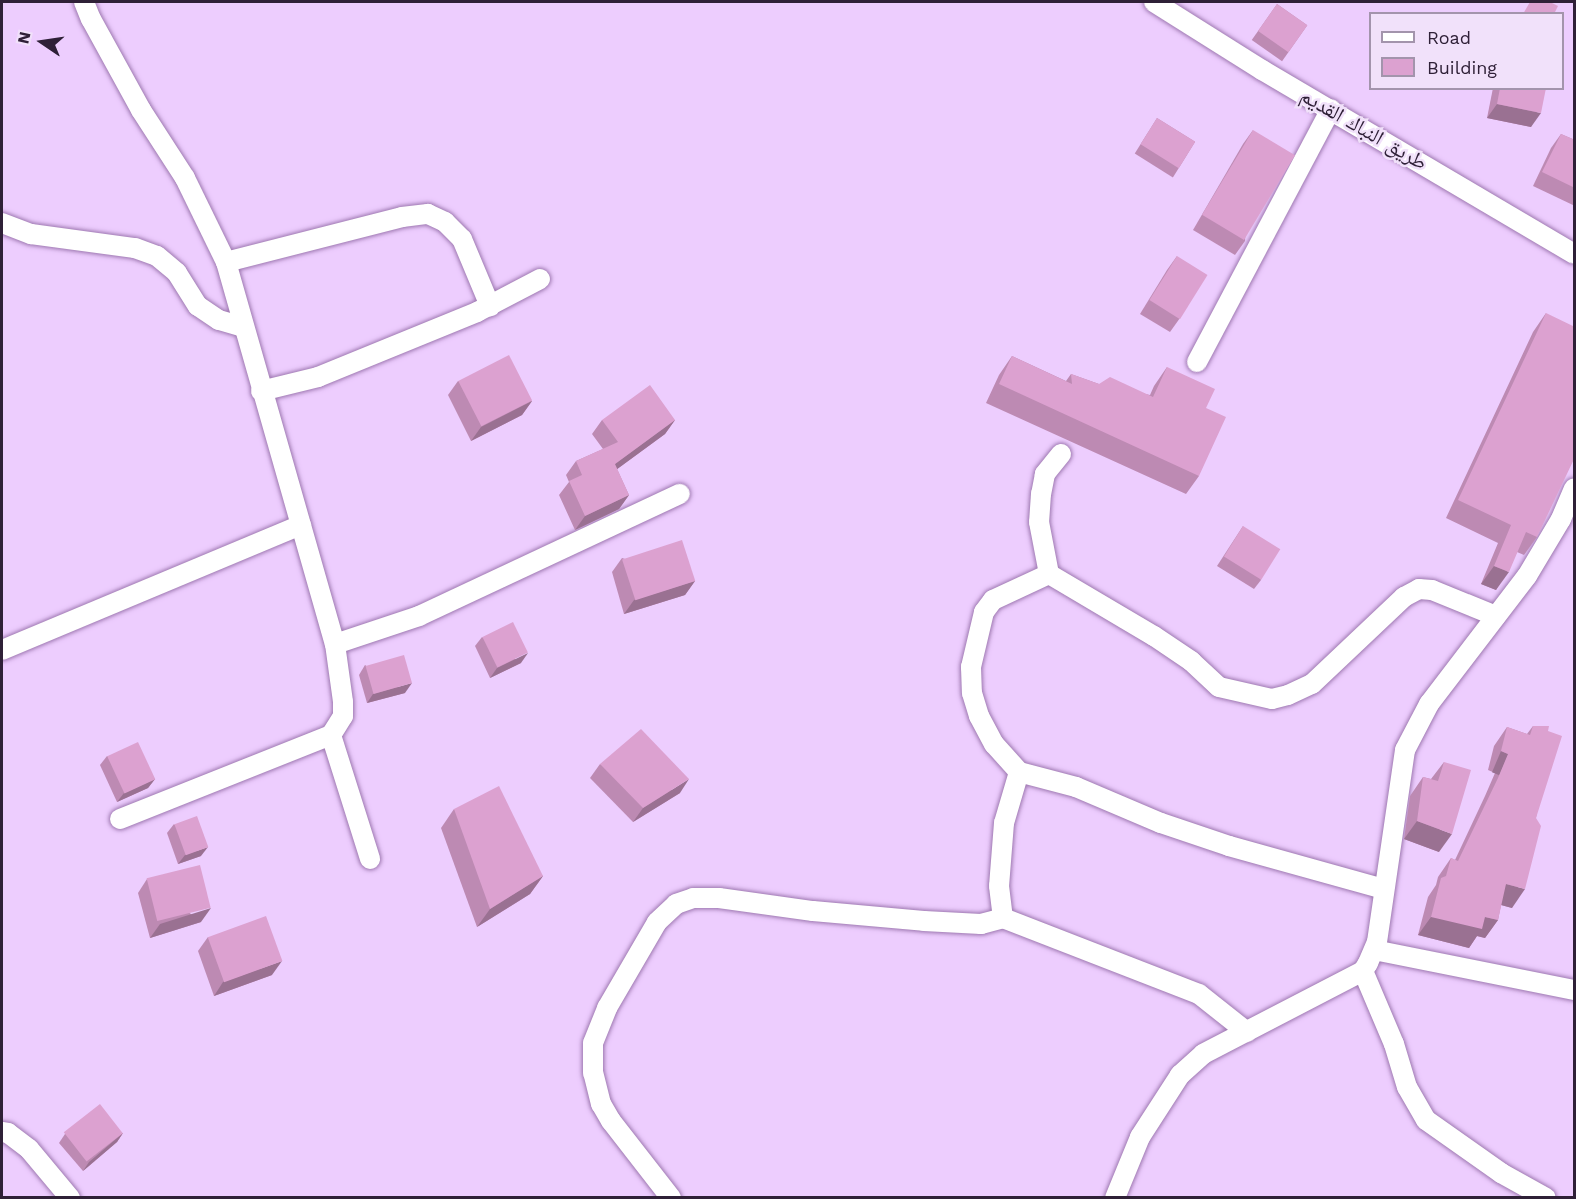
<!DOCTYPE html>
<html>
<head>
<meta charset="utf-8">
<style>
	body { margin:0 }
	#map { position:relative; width:1576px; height:1199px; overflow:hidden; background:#edcdfe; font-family:"Work Sans","Noto Naskh Arabic",sans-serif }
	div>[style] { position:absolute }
	.roads { filter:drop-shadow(0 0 2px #9e78b1) drop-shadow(0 0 2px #9e78b1) }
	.street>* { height:20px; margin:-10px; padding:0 10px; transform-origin:10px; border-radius:10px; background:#fff }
	.wall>* { inset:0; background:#bd8ab3; transform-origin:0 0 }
	.shaded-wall>* { inset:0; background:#9a7192; transform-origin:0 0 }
	.building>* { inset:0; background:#dca1d0; transform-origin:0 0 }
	span { translate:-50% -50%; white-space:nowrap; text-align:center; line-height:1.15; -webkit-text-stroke:5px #f1e1fa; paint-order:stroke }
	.street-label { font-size:21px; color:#2f2037 }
	.frame { position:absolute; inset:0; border:3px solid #2f2037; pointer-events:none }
	.legend { position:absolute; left:1369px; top:12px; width:195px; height:78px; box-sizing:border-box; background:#f1e1fa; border:2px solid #a394ac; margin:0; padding:8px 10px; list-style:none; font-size:18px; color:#2f2037 }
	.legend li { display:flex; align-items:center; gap:12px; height:30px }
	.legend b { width:30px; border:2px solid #a394ac }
	.north { position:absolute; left:12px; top:12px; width:60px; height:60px; -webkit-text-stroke:4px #f1e1fa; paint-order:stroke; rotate:283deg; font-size:16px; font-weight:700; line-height:24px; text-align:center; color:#2f2037 }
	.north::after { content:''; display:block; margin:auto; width:21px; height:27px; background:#2f2037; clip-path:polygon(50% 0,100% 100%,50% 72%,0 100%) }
</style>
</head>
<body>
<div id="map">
	<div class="roads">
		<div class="street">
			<i style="left:84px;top:2px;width:18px;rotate:68deg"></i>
			<i style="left:91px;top:19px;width:104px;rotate:61.2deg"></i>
			<i style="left:141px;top:110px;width:81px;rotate:57.1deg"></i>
			<i style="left:185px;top:178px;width:93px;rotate:64deg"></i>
			<i style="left:226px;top:262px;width:397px;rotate:74.1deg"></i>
			<i style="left:335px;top:644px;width:59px;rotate:82.1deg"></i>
			<i style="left:343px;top:702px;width:14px;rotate:90deg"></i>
			<i style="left:343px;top:716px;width:22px;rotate:122deg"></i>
			<i style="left:331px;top:735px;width:227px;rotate:158.3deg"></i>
			<i style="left:1154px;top:2px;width:128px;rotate:32.2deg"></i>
			<i style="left:1262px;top:70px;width:362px;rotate:30.5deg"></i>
			<i style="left:2px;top:223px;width:31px;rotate:21deg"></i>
			<i style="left:31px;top:234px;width:105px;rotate:7.7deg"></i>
			<i style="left:135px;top:248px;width:23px;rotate:20deg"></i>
			<i style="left:157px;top:256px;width:26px;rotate:40deg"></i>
			<i style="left:177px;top:273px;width:39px;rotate:58deg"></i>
			<i style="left:198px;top:306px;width:25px;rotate:34deg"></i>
			<i style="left:219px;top:320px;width:26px;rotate:16deg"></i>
			<i style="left:226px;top:262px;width:182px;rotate:-14.3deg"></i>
			<i style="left:402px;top:217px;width:26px;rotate:-7deg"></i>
			<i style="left:428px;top:214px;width:19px;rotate:25deg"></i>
			<i style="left:445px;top:222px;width:24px;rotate:45deg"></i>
			<i style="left:462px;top:239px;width:73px;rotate:67.3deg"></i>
			<i style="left:1197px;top:362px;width:286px;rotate:-62.1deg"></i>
			<i style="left:261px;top:391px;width:59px;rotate:-13.8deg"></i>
			<i style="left:318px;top:377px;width:172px;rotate:-22.2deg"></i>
			<i style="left:477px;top:312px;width:71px;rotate:-27.6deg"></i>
			<i style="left:1061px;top:454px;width:26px;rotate:129deg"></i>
			<i style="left:1045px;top:474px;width:20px;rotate:101deg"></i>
			<i style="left:1041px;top:494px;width:28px;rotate:94deg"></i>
			<i style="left:1039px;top:522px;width:53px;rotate:79.1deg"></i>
			<i style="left:1049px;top:574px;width:122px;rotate:30.6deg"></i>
			<i style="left:1154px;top:636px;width:45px;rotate:34deg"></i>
			<i style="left:1191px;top:661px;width:38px;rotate:43deg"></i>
			<i style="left:1219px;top:687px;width:54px;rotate:12.8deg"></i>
			<i style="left:1272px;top:699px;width:16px;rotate:-14deg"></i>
			<i style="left:1288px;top:695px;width:26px;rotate:-25deg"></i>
			<i style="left:1312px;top:684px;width:127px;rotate:-43.4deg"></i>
			<i style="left:1404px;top:597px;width:17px;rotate:-28deg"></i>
			<i style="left:1419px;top:589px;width:13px;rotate:4deg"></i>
			<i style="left:1432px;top:590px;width:69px;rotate:22.1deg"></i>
			<i style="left:1049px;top:574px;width:62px;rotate:155.1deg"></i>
			<i style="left:993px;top:600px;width:15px;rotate:127deg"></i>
			<i style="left:984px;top:612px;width:57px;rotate:103.3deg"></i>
			<i style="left:971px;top:667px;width:26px;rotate:88deg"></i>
			<i style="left:972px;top:693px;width:24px;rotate:73deg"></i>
			<i style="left:979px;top:716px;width:32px;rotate:62deg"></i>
			<i style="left:994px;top:744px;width:38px;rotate:48deg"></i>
			<i style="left:1019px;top:772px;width:59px;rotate:14.7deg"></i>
			<i style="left:1076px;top:787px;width:92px;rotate:23deg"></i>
			<i style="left:1161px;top:823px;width:72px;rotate:18.7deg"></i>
			<i style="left:1229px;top:846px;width:161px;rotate:15.5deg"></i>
			<i style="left:335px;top:644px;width:89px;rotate:-18.4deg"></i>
			<i style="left:419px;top:616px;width:288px;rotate:-25.1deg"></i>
			<i style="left:2px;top:650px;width:324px;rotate:-22.7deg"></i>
			<i style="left:331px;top:735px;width:130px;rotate:72.5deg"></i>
			<i style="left:1019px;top:772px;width:53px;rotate:106.4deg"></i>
			<i style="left:1004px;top:823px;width:63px;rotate:94.5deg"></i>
			<i style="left:999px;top:886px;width:32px;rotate:83deg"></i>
			<i style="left:1003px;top:918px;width:210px;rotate:21.2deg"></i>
			<i style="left:1199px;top:994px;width:61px;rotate:38.4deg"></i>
			<i style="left:1374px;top:950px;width:204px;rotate:11.3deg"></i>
			<i style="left:1363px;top:971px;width:79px;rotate:67deg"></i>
			<i style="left:1394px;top:1044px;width:45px;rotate:73.2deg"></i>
			<i style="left:1407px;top:1087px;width:38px;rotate:60deg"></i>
			<i style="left:1426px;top:1120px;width:92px;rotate:35.2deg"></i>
			<i style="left:1501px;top:1173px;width:51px;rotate:29.1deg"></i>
			<i style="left:2px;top:1132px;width:6px;rotate:9deg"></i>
			<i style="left:8px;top:1133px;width:26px;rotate:37deg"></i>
			<i style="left:29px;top:1149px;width:64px;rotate:50.1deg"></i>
			<i style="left:671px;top:1198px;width:98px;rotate:-127.9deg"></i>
			<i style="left:611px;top:1121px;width:20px;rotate:-120deg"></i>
			<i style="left:601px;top:1104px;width:32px;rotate:-104deg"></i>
			<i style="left:593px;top:1073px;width:30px;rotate:-90deg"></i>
			<i style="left:593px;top:1043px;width:38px;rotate:-68deg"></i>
			<i style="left:607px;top:1008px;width:99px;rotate:-59.8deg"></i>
			<i style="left:657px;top:922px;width:26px;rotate:-43deg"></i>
			<i style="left:676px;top:904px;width:18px;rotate:-19deg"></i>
			<i style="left:693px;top:898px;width:26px"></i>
			<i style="left:719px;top:898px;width:95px;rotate:7.9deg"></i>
			<i style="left:813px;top:911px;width:111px;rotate:5.1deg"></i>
			<i style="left:924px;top:921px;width:57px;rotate:3deg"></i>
			<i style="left:981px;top:924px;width:23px;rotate:-15deg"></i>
			<i style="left:1115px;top:1198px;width:66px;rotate:-67.7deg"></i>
			<i style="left:1140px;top:1137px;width:74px;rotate:-57.2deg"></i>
			<i style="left:1180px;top:1075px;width:31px;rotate:-42deg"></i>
			<i style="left:1203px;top:1054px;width:180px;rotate:-27.4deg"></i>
			<i style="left:1363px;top:971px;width:9px;rotate:-58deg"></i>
			<i style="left:1368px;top:963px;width:23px;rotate:-67deg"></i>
			<i style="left:1377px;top:942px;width:194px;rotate:-81.7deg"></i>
			<i style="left:1405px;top:750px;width:52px;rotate:-62.4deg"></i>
			<i style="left:1429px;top:704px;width:161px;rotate:-52.6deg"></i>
			<i style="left:1527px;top:576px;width:66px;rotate:-59.2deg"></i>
			<i style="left:1561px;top:519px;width:33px;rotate:-67deg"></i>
		</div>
	</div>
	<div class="wall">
		<i style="left:1277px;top:4px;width:37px;height:44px;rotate:35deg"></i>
		<i style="clip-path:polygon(1493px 88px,1546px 88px,1531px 127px,1487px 118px)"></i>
		<i style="left:1157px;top:118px;width:45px;height:42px;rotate:32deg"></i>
		<i style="clip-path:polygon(1253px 130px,1245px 241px,1235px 255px,1193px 230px,1243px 144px)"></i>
		<i style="clip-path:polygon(1561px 134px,1575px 140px,1575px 206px,1533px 186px,1551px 148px)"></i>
		<i style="clip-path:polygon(1177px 256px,1180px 318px,1170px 332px,1140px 314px,1167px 270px)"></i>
		<i style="clip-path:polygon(1546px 313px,1537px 537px,1524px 555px,1517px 552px,1496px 590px,1481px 584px,1498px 543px,1446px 518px,1533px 332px)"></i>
		<i style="clip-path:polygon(1012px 356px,1066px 381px,1071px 374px,1099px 384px,1150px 395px,1154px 386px,1167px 367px,1199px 476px,1186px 494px,986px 403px,999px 375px)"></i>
		<i style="clip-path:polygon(458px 381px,532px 401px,522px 415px,471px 441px,448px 395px)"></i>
		<i style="clip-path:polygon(602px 420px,675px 420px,665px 434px,617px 469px,629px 495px,619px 509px,575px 530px,559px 495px,569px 482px,566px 475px,576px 461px,603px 449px,592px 434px)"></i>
		<i style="clip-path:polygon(1243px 526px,1261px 580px,1254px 589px,1217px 566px)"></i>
		<i style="clip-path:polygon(622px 558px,695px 581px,685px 595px,624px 614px,612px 572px)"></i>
		<i style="clip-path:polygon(482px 637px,521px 663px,490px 678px,475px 646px)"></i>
		<i style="clip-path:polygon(365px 665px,405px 693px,367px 703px,359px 675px)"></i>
		<i style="clip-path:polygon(1533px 726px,1548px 731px,1536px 818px,1512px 908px,1501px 905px,1498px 920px,1485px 938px,1477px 936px,1469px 948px,1418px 935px,1428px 897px,1436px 885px,1438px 877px,1451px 858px,1455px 860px,1485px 796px,1495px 773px,1488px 770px,1494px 746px,1507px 727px,1527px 734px)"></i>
		<i style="clip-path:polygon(107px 756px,155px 779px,148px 788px,117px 802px,100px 765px)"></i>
		<i style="clip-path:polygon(1444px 762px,1439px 852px,1404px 839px,1410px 796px,1423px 777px,1431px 779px)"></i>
		<i style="clip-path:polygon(600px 764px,680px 793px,633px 822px,590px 778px)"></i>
		<i style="clip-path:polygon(454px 809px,543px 876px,530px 894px,477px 927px,441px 828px)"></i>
		<i style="clip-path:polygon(174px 824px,201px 856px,178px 864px,167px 833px)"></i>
		<i style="clip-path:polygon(147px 879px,201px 922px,150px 938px,138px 893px)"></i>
		<i style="clip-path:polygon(208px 937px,272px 975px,214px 996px,198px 951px)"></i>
		<i style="clip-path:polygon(123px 1133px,117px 1142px,83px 1171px,59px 1143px,65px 1134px)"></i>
	</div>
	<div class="shaded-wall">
		<i style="clip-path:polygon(1497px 104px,1541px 113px,1531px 127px,1487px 118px)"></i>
		<i style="clip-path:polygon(532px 401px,522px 415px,471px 441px,481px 427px)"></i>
		<i style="clip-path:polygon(675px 420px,665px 434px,605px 478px,615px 464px)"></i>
		<i style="clip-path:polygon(629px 495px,619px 509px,575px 530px,585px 516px)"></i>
		<i style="clip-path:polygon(1494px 566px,1509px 572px,1496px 590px,1481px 584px)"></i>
		<i style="clip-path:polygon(695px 581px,685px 595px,624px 614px,634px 600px)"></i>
		<i style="clip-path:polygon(528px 653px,521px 663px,490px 678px,497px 668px)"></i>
		<i style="clip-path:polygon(412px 683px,405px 693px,367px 703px,373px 694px)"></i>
		<i style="left:1501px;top:751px;width:8px;height:23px;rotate:23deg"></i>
		<i style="clip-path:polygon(155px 779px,148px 788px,117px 802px,124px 793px)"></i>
		<i style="clip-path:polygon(689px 779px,680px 793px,633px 822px,643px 808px)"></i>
		<i style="clip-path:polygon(1417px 821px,1452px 834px,1439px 852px,1404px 839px)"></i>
		<i style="clip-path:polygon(208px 847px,201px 856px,178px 864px,185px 855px)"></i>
		<i style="clip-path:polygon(543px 876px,530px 894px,477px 927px,490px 909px)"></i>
		<i style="clip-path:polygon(1506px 884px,1525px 889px,1512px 908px,1494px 903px)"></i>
		<i style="clip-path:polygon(211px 908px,201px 922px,150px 938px,160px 924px)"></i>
		<i style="clip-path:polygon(1431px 917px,1485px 917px,1498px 920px,1485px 938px,1477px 936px,1469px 948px,1418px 935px)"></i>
		<i style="clip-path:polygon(282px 961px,272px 975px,214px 996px,223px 982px)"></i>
		<i style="clip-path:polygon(123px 1133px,117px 1142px,83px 1171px,89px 1162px)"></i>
	</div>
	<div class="building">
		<i style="clip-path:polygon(1530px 2px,1550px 2px,1558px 6px,1554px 14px,1523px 14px)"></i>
		<i style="left:1277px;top:4px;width:37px;height:33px;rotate:35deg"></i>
		<i style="clip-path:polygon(1500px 88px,1546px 88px,1541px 113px,1497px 104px)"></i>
		<i style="left:1157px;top:118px;width:45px;height:31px;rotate:32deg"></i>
		<i style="left:1253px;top:130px;width:49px;height:99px;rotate:31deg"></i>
		<i style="clip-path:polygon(1561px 134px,1575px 140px,1575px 188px,1542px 172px)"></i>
		<i style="left:1177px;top:256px;width:36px;height:52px;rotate:32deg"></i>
		<i style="clip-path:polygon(1546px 313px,1575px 327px,1575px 457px,1537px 537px,1526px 532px,1509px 572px,1494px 566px,1511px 525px,1458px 500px)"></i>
		<i style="left:509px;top:355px;width:51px;height:57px;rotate:63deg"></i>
		<i style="clip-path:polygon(1012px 356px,1072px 384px,1071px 374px,1099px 384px,1110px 377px,1153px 397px,1167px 367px,1215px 389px,1206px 408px,1226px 417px,1199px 476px,999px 384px)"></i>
		<i style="clip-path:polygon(650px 385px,675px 420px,615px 464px,629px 495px,585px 516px,569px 481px,582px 475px,576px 461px,618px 442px,602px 420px)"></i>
		<i style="left:1243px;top:526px;width:44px;height:36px;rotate:32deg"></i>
		<i style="left:682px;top:540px;width:43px;height:63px;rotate:72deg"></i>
		<i style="left:513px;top:622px;width:34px;height:34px;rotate:64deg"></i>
		<i style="left:404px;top:655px;width:29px;height:40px;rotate:74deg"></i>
		<i style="clip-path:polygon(1533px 726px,1549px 726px,1548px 731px,1562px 736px,1536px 818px,1541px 826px,1525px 889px,1506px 884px,1498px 920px,1485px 917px,1482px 929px,1431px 917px,1441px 878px,1446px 876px,1451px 858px,1458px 861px,1498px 778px,1508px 754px,1501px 751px,1507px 727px,1530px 735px)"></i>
		<i style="clip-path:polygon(641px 729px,689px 779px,643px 808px,600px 764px)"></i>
		<i style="left:138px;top:742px;width:41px;height:34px;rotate:65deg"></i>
		<i style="clip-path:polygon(1444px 762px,1471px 770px,1452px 834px,1417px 821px,1423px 777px,1438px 781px)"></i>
		<i style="clip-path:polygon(499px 786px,543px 876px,490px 909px,454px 809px)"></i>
		<i style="left:197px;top:816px;width:33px;height:24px;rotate:70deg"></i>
		<i style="left:200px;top:865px;width:44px;height:55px;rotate:76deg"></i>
		<i style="left:266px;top:916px;width:48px;height:62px;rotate:70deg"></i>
		<i style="left:100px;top:1104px;width:37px;height:46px;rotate:52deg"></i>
	</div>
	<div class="street-label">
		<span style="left:1364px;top:129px;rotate:30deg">طريق النباك القديم</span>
	</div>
	<div class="frame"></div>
	<ul class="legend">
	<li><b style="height:8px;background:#fff"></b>Road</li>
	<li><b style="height:16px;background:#dca1d0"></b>Building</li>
	</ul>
	<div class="north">N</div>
</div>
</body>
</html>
